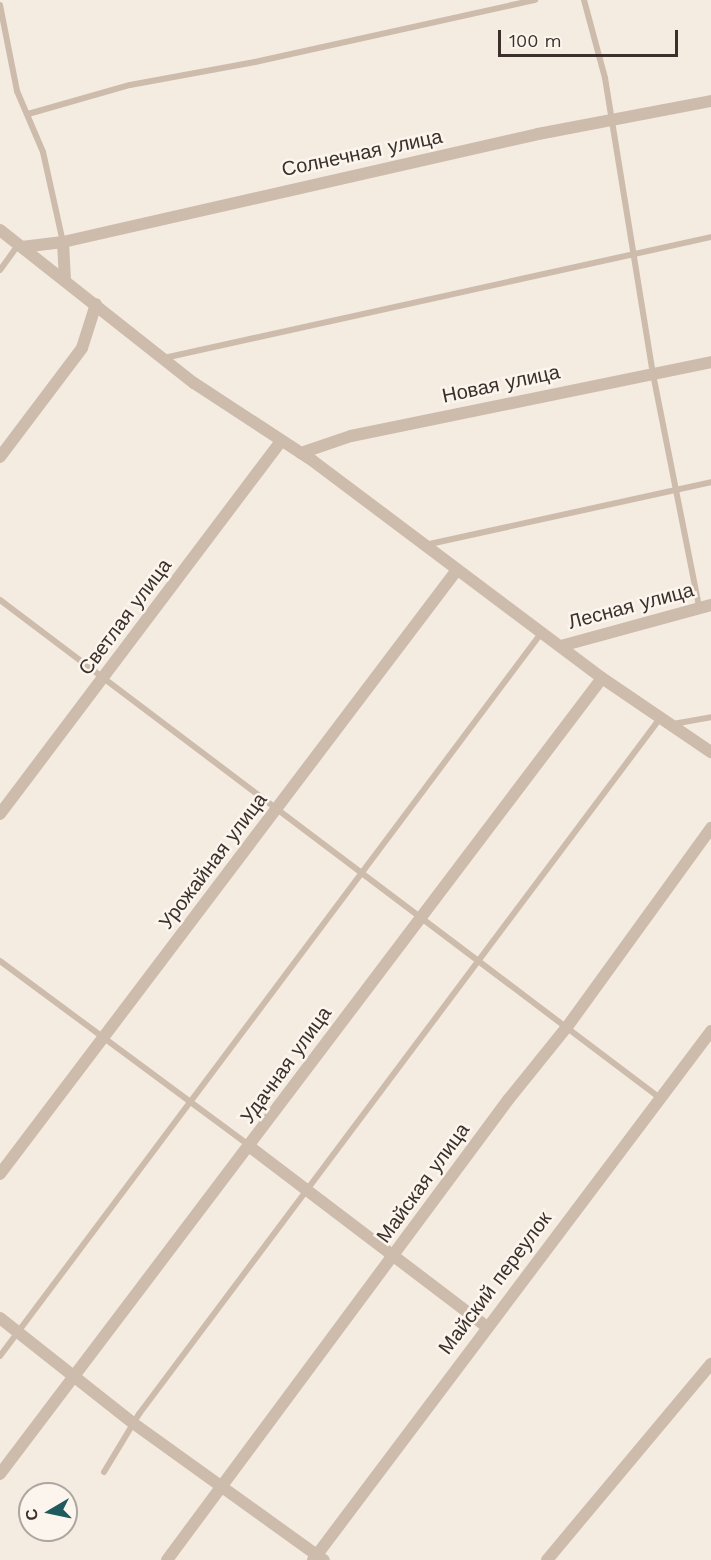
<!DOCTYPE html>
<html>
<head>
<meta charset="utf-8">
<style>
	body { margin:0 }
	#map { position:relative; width:711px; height:1560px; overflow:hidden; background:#f4ebe1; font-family:"Work Sans",sans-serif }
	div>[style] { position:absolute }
	.lane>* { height:6px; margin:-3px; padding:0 3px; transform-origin:3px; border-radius:3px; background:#cdbbac }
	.street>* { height:12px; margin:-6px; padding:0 6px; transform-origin:6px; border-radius:6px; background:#cdbbac }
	span { translate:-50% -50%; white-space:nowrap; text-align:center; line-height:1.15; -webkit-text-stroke:5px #fbf5ee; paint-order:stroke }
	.street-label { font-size:20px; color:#3b302b }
	.north { position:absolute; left:18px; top:1482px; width:60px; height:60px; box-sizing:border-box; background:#fbf5ee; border:2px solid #aea6a0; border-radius:50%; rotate:261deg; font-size:16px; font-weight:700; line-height:24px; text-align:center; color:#3b302b }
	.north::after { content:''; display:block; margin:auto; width:21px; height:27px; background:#1f5a5e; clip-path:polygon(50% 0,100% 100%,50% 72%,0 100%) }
	.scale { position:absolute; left:498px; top:30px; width:180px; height:27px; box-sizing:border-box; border:3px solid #3b302b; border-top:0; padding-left:8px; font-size:18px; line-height:21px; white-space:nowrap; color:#3b302b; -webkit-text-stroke:4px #fbf5ee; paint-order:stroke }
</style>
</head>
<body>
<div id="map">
	<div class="lane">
		<i style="left:584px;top:0;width:81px;rotate:74.9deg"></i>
		<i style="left:605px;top:78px;width:300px;rotate:80.8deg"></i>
		<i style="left:653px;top:374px;width:237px;rotate:78.8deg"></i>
		<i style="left:0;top:5px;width:88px;rotate:78.8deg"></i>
		<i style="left:17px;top:91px;width:66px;rotate:66.9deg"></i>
		<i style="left:43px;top:152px;width:92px;rotate:77.5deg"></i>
		<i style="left:28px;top:114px;width:106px;rotate:-15.9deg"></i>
		<i style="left:130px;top:85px;width:127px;rotate:-10.4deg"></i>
		<i style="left:255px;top:62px;width:287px;rotate:-12.5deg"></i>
		<i style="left:0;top:270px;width:32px;rotate:-54deg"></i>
		<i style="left:164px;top:358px;width:560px;rotate:-12.47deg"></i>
		<i style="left:425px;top:545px;width:293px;rotate:-12.4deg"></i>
		<i style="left:0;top:600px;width:827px;rotate:37.04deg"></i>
		<i style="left:673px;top:724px;width:39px;rotate:-10deg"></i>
		<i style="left:0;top:961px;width:311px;rotate:36.5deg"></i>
		<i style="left:0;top:1356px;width:904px;rotate:-53.18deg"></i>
		<i style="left:104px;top:1472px;width:68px;rotate:-58.9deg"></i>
		<i style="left:139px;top:1414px;width:871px;rotate:-53.17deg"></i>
	</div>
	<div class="street">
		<i style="left:0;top:230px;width:247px;rotate:38.3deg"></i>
		<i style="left:194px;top:383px;width:142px;rotate:33.2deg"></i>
		<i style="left:313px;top:461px;width:361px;rotate:36.9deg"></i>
		<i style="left:602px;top:678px;width:132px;rotate:34.2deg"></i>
		<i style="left:63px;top:242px;width:37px;rotate:87deg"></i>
		<i style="left:22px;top:247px;width:41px;rotate:-7deg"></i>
		<i style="left:63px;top:242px;width:487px;rotate:-12.8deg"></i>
		<i style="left:538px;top:134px;width:176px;rotate:-10.8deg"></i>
		<i style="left:301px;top:453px;width:53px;rotate:-18.8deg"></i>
		<i style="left:351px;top:436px;width:368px;rotate:-11.6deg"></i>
		<i style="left:0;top:457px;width:136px;rotate:-53deg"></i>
		<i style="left:82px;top:348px;width:46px;rotate:-72.3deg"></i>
		<i style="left:561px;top:646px;width:156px;rotate:-15.3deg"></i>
		<i style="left:0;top:814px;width:467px;rotate:-53deg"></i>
		<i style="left:250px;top:1147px;width:298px;rotate:37.2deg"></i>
		<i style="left:0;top:1174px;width:756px;rotate:-52.9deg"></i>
		<i style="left:0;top:1318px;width:169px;rotate:38.3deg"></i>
		<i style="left:133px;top:1423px;width:235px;rotate:35.7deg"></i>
		<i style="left:0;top:1474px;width:998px;rotate:-52.9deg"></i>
		<i style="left:167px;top:1560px;width:573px;rotate:-53.45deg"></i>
		<i style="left:508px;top:1100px;width:94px;rotate:-51.1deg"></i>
		<i style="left:567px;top:1027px;width:246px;rotate:-54.1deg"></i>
		<i style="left:313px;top:1560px;width:662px;rotate:-53.04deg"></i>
		<i style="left:547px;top:1560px;width:256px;rotate:-50.1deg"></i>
	</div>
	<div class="street-label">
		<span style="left:362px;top:153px;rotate:-12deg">Солнечная улица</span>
		<span style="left:501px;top:384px;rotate:-12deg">Новая улица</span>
		<span style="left:631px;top:606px;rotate:-15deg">Лесная улица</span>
		<span style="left:125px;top:617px;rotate:-53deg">Светлая улица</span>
		<span style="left:213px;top:861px;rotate:-53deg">Урожайная улица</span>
		<span style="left:286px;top:1065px;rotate:-54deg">Удачная улица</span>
		<span style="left:423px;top:1183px;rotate:-54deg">Майская улица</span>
		<span style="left:495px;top:1283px;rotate:-53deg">Майский переулок</span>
	</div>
	<div class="north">С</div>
	<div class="scale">100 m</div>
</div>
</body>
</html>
